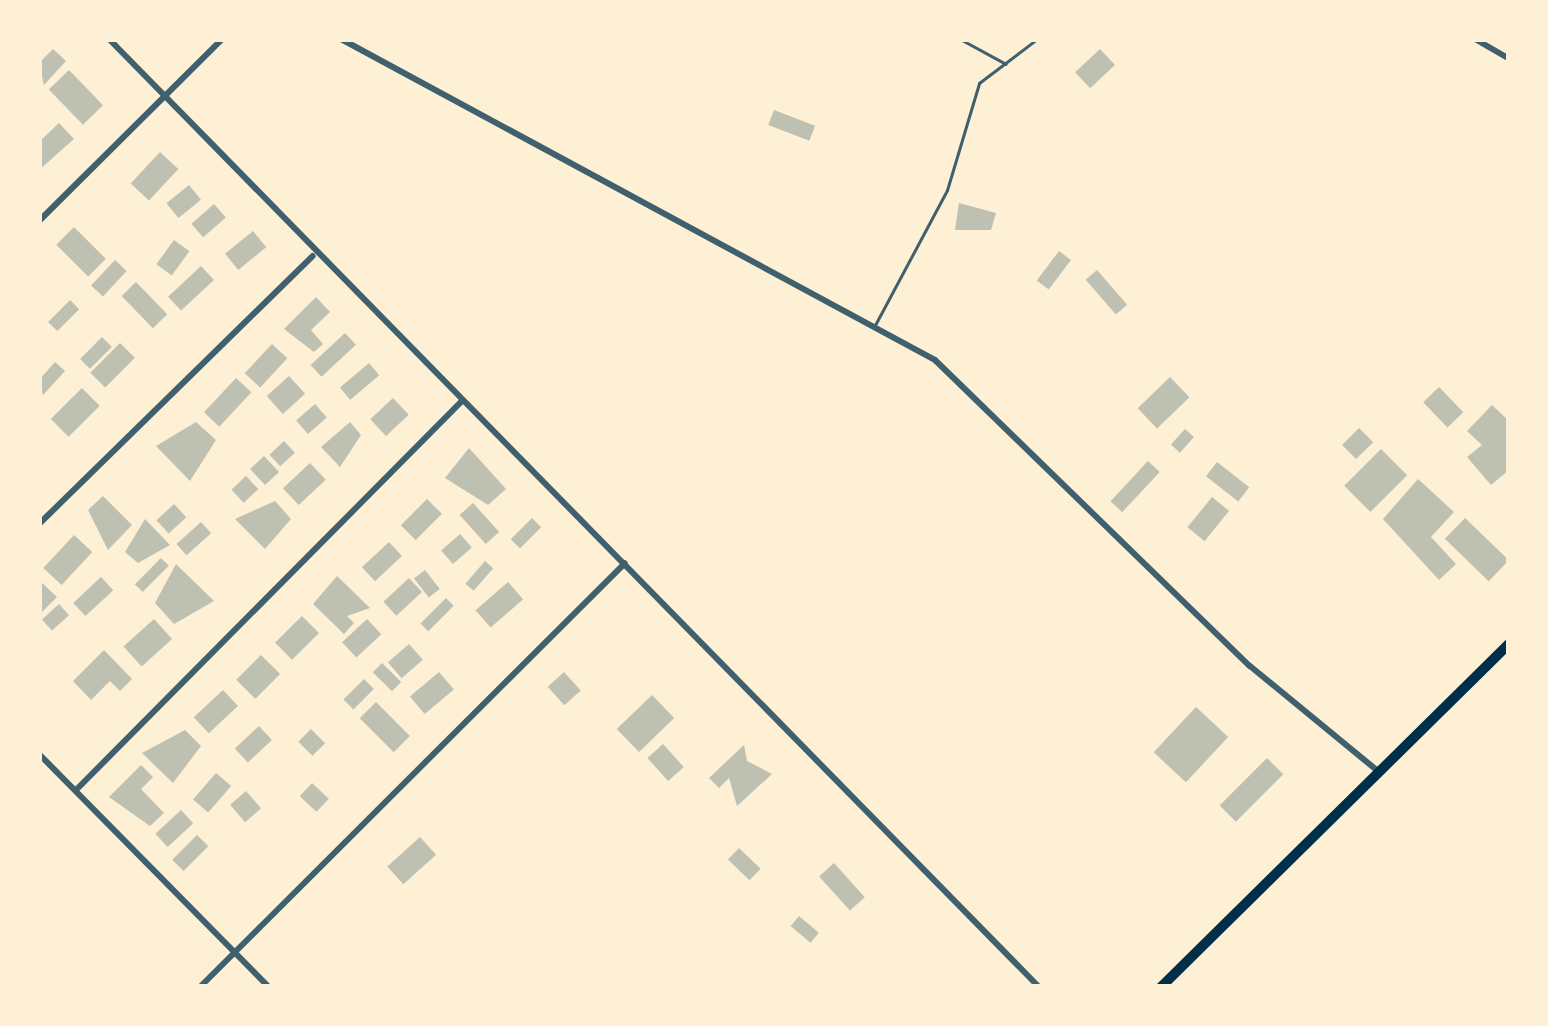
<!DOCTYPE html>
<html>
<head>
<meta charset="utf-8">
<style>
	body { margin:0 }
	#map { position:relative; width:1548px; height:1026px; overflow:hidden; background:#fdf0d5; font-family:Cabin,sans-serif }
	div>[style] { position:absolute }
	.building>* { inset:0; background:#bec0b2; transform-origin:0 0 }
	.service>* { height:3px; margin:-1.5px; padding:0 1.5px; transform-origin:1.5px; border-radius:1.5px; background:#3f606c }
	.minor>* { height:6px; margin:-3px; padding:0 3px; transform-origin:3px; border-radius:3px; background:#3f606c }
	.trunk>* { height:10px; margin:-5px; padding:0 5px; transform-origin:5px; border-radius:5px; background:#003049 }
	span { translate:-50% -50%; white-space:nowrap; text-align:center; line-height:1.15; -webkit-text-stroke:9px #fdf0d5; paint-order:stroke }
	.frame { position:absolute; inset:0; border:42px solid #fdf0d5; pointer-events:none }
</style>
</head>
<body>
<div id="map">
	<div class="building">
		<i style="clip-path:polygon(53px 49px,66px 61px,44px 85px,39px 63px)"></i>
		<i style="left:1100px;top:49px;width:22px;height:34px;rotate:47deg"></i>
		<i style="left:69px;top:70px;width:49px;height:28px;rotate:46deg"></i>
		<i style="left:774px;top:110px;width:44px;height:16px;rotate:21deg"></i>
		<i style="clip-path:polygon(59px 123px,74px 139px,39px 170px,39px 142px)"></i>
		<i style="left:160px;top:152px;width:25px;height:43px;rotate:43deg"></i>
		<i style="left:189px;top:185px;width:19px;height:29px;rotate:51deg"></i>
		<i style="clip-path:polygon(959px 203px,996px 213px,991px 230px,955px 230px)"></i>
		<i style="left:214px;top:204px;width:18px;height:30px;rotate:49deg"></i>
		<i style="left:74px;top:227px;width:45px;height:25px;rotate:45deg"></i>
		<i style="left:253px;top:231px;width:21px;height:36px;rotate:51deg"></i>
		<i style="left:174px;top:240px;width:19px;height:30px;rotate:36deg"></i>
		<i style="left:1059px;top:251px;width:15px;height:37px;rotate:37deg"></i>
		<i style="left:115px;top:260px;width:16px;height:35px;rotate:43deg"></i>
		<i style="left:201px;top:266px;width:19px;height:45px;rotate:47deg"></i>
		<i style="left:1097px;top:270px;width:46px;height:15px;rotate:49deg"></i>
		<i style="left:136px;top:282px;width:45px;height:20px;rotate:46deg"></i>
		<i style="clip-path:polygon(316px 297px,330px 312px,311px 330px,323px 344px,314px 352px,284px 329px)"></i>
		<i style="left:70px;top:300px;width:13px;height:31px;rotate:45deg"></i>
		<i style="left:345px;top:333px;width:16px;height:47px;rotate:47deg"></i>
		<i style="left:102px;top:337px;width:14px;height:31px;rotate:45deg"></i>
		<i style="left:120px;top:343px;width:21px;height:42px;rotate:45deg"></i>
		<i style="left:272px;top:344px;width:21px;height:40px;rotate:43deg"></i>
		<i style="clip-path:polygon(55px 362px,65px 371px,43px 395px,39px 380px)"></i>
		<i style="left:369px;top:363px;width:16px;height:38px;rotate:50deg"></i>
		<i style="left:289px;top:376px;width:24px;height:30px;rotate:48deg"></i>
		<i style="left:1170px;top:377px;width:28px;height:45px;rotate:46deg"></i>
		<i style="left:236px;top:378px;width:21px;height:47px;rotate:43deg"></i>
		<i style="left:1439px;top:387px;width:35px;height:22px;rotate:46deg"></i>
		<i style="left:82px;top:388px;width:25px;height:44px;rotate:45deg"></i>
		<i style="left:393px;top:398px;width:23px;height:31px;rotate:47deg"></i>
		<i style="left:315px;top:404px;width:18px;height:25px;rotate:49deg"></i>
		<i style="clip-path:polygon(1492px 405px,1509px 421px,1509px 470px,1491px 485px,1467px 457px,1482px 445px,1467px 431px)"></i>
		<i style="clip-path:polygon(196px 422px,216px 440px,190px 481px,156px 446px)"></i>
		<i style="clip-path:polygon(350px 422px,361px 435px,340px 467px,321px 447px)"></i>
		<i style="left:1359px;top:428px;width:20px;height:24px;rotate:45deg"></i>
		<i style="left:1185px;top:429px;width:12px;height:21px;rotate:42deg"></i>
		<i style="left:284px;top:441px;width:16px;height:20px;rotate:47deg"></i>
		<i style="clip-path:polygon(469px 448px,506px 489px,488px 505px,445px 478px)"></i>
		<i style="left:1381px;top:449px;width:37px;height:52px;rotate:45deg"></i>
		<i style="left:264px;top:456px;width:22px;height:19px;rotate:47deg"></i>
		<i style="left:1148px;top:461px;width:16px;height:55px;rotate:43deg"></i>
		<i style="left:1217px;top:462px;width:41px;height:18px;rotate:38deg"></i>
		<i style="left:310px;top:463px;width:23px;height:37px;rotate:47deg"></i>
		<i style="left:246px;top:476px;width:18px;height:20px;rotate:47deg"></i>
		<i style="clip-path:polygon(1418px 479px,1454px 512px,1431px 537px,1456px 564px,1439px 580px,1383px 519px)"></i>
		<i style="clip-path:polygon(103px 496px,132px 525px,108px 550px,88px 510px)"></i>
		<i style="left:1212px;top:497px;width:22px;height:39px;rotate:39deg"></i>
		<i style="left:427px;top:499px;width:21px;height:37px;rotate:45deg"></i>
		<i style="clip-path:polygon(275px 501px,291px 519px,265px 549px,235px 519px)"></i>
		<i style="left:473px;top:503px;width:39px;height:18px;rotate:48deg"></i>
		<i style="left:174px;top:504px;width:18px;height:24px;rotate:47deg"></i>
		<i style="left:532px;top:518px;width:13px;height:30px;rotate:45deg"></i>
		<i style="left:1465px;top:518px;width:61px;height:29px;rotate:44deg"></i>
		<i style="clip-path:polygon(145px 519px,170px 545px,138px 563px,125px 552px)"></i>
		<i style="left:201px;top:522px;width:15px;height:33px;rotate:48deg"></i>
		<i style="left:460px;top:534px;width:18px;height:25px;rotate:49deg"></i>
		<i style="left:74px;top:535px;width:25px;height:45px;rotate:43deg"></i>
		<i style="left:389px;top:542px;width:19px;height:37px;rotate:47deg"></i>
		<i style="left:161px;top:558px;width:11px;height:37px;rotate:45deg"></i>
		<i style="left:485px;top:561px;width:11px;height:30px;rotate:41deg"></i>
		<i style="clip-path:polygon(176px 564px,214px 601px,174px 624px,155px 603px)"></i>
		<i style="left:425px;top:570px;width:24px;height:14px;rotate:52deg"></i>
		<i style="clip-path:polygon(337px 576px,370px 608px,347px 616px,354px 623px,344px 634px,313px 604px)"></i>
		<i style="left:101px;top:577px;width:18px;height:38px;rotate:47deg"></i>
		<i style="left:409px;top:578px;width:19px;height:35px;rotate:47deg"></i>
		<i style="clip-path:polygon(39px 580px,57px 597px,39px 615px)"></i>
		<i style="left:508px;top:582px;width:23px;height:43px;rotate:49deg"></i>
		<i style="left:446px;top:598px;width:11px;height:36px;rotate:45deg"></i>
		<i style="left:59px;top:604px;width:15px;height:23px;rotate:48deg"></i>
		<i style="left:302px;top:616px;width:24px;height:38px;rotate:45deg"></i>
		<i style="left:154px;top:619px;width:27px;height:41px;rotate:48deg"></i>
		<i style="left:367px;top:619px;width:21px;height:34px;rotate:47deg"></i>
		<i style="left:409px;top:644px;width:21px;height:28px;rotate:49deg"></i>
		<i style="clip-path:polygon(104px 650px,132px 679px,120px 691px,110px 681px,91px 700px,73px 681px)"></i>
		<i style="left:261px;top:655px;width:27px;height:35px;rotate:45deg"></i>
		<i style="left:382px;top:663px;width:27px;height:13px;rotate:45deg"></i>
		<i style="left:439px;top:672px;width:23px;height:38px;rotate:50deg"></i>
		<i style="left:564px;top:672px;width:25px;height:22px;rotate:48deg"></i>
		<i style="left:364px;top:679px;width:14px;height:29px;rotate:45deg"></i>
		<i style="left:223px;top:690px;width:22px;height:40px;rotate:47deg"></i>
		<i style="left:652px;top:695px;width:32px;height:49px;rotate:46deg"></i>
		<i style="left:376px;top:702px;width:48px;height:23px;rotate:45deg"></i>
		<i style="left:1196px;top:707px;width:44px;height:62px;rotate:43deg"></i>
		<i style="left:259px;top:726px;width:19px;height:33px;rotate:47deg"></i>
		<i style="left:311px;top:729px;width:20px;height:18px;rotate:45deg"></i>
		<i style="clip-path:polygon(185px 730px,201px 746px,173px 783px,142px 753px)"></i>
		<i style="left:663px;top:744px;width:31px;height:21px;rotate:48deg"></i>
		<i style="clip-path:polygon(744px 745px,747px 761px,772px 774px,737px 806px,729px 778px,719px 788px,709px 778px)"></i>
		<i style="left:1267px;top:758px;width:23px;height:67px;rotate:45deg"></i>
		<i style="clip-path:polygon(141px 765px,153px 777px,141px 789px,164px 813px,150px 826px,109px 797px)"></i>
		<i style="left:216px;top:773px;width:20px;height:35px;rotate:41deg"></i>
		<i style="left:312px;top:783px;width:23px;height:18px;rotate:43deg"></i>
		<i style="left:246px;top:791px;width:23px;height:21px;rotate:49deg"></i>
		<i style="left:181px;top:810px;width:18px;height:35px;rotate:47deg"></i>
		<i style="left:197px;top:835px;width:16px;height:35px;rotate:45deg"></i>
		<i style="left:420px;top:837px;width:24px;height:44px;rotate:48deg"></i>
		<i style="left:739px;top:848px;width:30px;height:16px;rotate:44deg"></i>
		<i style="left:834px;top:863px;width:46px;height:20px;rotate:48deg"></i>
		<i style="left:799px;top:916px;width:26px;height:13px;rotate:40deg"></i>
	</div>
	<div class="service">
		<i style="left:960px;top:39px;width:52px;rotate:28.5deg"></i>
		<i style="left:875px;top:325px;width:153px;rotate:-61.9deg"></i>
		<i style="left:947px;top:190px;width:112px;rotate:-73.3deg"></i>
		<i style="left:979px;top:83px;width:73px;rotate:-37.2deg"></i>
	</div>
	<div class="minor">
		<i style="left:109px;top:39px;width:1328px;rotate:45.55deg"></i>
		<i style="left:341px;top:39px;width:675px;rotate:28.39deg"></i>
		<i style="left:935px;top:360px;width:439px;rotate:44.2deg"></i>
		<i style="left:1250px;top:666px;width:167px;rotate:39.4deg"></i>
		<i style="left:1475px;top:39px;width:39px;rotate:30deg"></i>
		<i style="left:39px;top:221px;width:258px;rotate:-44.8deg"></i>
		<i style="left:39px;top:524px;width:383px;rotate:-44.4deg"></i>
		<i style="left:39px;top:754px;width:327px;rotate:45.4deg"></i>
		<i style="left:76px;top:790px;width:547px;rotate:-45.22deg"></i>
		<i style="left:200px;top:987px;width:600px;rotate:-44.93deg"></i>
	</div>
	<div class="trunk">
		<i style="left:1161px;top:987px;width:489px;rotate:-44.6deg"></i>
	</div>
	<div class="frame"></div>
</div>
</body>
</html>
